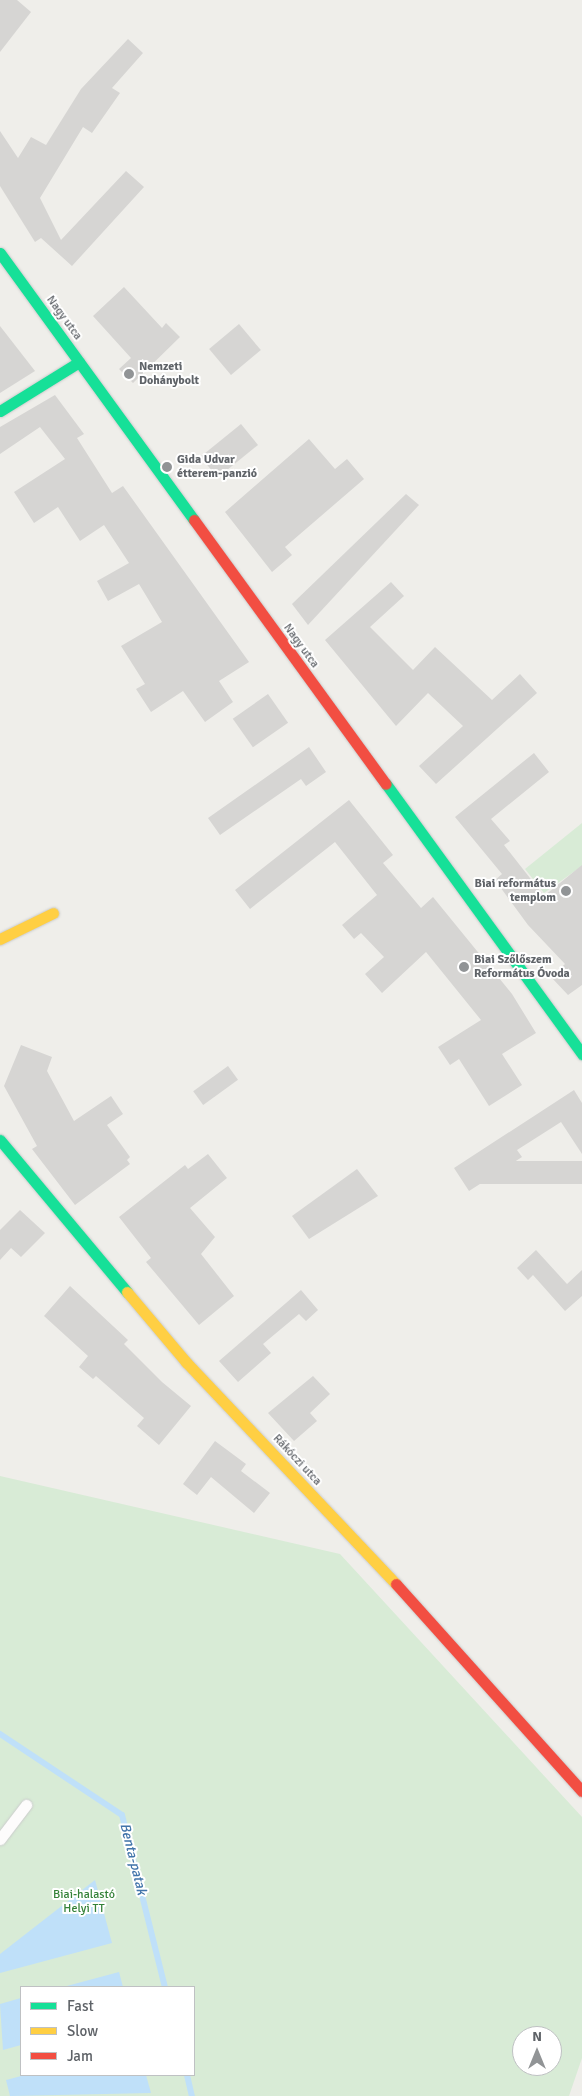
<!DOCTYPE html>
<html>
<head>
<meta charset="utf-8">
<style>
	body { margin:0 }
	#map { position:relative; width:582px; height:2096px; overflow:hidden; background:#efeeea; font-family:Signika,sans-serif }
	div>[style] { position:absolute }
	.green>* { inset:0; background:#d8ebd6 }
	.water>* { inset:0; background:#bfe0f9 }
	.stream>* { height:6px; margin:-3px; padding:0 3px; transform-origin:3px; border-radius:3px; background:#bfe0f9 }
	.building>* { inset:0; background:#d6d5d3; transform-origin:0 0 }
	.roads { filter:drop-shadow(0 0 1px #cbcccc) drop-shadow(0 0 1px #cbcccc) }
	.lane>* { height:11px; margin:-5.5px; padding:0 5.5px; transform-origin:5.5px; border-radius:5.5px; background:#fdfcfc }
	.fast>* { height:11px; margin:-5.5px; padding:0 5.5px; transform-origin:5.5px; border-radius:5.5px; background:#16e098 }
	.slow>* { height:11px; margin:-5.5px; padding:0 5.5px; transform-origin:5.5px; border-radius:5.5px; background:#ffcf43 }
	.jam>* { height:11px; margin:-5.5px; padding:0 5.5px; transform-origin:5.5px; border-radius:5.5px; background:#f24e42 }
	.dots>* { width:14px; height:14px; translate:-50% -50%; box-sizing:border-box; border:2px solid #fff; border-radius:50% }
	span { translate:-50% -50%; white-space:nowrap; text-align:center; line-height:1.15; -webkit-text-stroke:4px #fff; paint-order:stroke }
	.street-label { font-size:12px; color:#5f6368 }
	.poi-label { font-size:12px; color:#5f6368; font-weight:700 }
	.left { translate:0 -50%; text-align:left }
	.right { translate:-100% -50%; text-align:right }
	.park-label { font-size:12px; color:#348238 }
	.water-label { font-size:14px; color:#4174aa; font-style:italic }
	.legend { position:absolute; left:20px; top:1986px; width:175px; height:90px; box-sizing:border-box; background:#fff; border:1px solid #bfc1c3; margin:0; padding:6px 9px; list-style:none; font-size:15px; color:#5f6368 }
	.legend li { display:flex; align-items:center; gap:10px; height:25px }
	.legend b { width:25px; border:1px solid #bfc1c3 }
	.north { position:absolute; left:512px; top:2026px; width:50px; height:50px; box-sizing:border-box; background:#fff; border:1px solid #bfc1c3; border-radius:50%; rotate:0deg; font-size:14px; font-weight:700; line-height:20px; text-align:center; color:#5f6368 }
	.north::after { content:''; display:block; margin:auto; width:18px; height:22px; background:#919496; clip-path:polygon(50% 0,100% 100%,50% 72%,0 100%) }
</style>
</head>
<body>
<div id="map">
	<div class="green">
		<i style="clip-path:polygon(582px 823px,582px 866px,544px 893px,525px 869px)"></i>
		<i style="clip-path:polygon(evenodd,0 1476px,340px 1554px,582px 1817px,582px 2058px,569px 2096px,0 2096px,0 1476px,21px 1987px,194px 1987px,194px 2075px,21px 2075px,21px 1987px,0 1476px,522px 2036px,552px 2036px,552px 2066px,522px 2066px,522px 2036px)"></i>
	</div>
	<div class="water">
		<i style="clip-path:polygon(95px 1880px,112px 1943px,0 1973px,0 1954px)"></i>
		<i style="clip-path:polygon(119px 1972px,123px 1987px,63px 1987px)"></i>
		<i style="clip-path:polygon(21px 1998px,21px 2045px,3px 2050px,0 2004px)"></i>
		<i style="clip-path:polygon(25px 2075px,146px 2075px,151px 2093px,10px 2096px,6px 2080px)"></i>
	</div>
	<div class="stream">
		<i style="left:0;top:1734px;width:146px;rotate:33.6deg"></i>
		<i style="left:122px;top:1815px;width:177px;rotate:76deg"></i>
		<i style="left:187px;top:2075px;width:22px;rotate:77deg"></i>
	</div>
	<div class="building">
		<i style="clip-path:polygon(0 0,17px 0,31px 12px,0 52px)"></i>
		<i style="clip-path:polygon(128px 39px,143px 53px,112px 88px,120px 93px,92px 133px,83px 127px,40px 198px,61px 240px,126px 171px,144px 187px,72px 266px,41px 238px,35px 242px,0 186px,0 131px,18px 158px,31px 137px,46px 145px,81px 89px)"></i>
		<i style="clip-path:polygon(124px 287px,162px 328px,166px 323px,180px 337px,133px 383px,119px 369px,131px 358px,93px 316px)"></i>
		<i style="left:239px;top:324px;width:34px;height:39px;rotate:50deg"></i>
		<i style="clip-path:polygon(0 326px,35px 371px,0 393px)"></i>
		<i style="clip-path:polygon(55px 395px,84px 434px,77px 438px,112px 493px,123px 486px,249px 662px,219px 681px,233px 702px,205px 722px,183px 691px,151px 712px,136px 689px,145px 684px,121px 646px,162px 622px,139px 584px,108px 601px,97px 581px,129px 563px,104px 525px,80px 541px,58px 507px,34px 523px,14px 492px,65px 459px,40px 427px,0 454px,0 427px)"></i>
		<i style="left:241px;top:424px;width:27px;height:52px;rotate:51deg"></i>
		<i style="clip-path:polygon(309px 439px,335px 469px,347px 459px,364px 479px,285px 547px,292px 555px,272px 572px,225px 512px)"></i>
		<i style="clip-path:polygon(406px 494px,419px 505px,308px 625px,292px 604px)"></i>
		<i style="clip-path:polygon(391px 582px,404px 596px,370px 627px,413px 670px,435px 647px,492px 700px,520px 674px,537px 693px,436px 784px,419px 766px,463px 726px,428px 693px,396px 726px,325px 640px)"></i>
		<i style="left:268px;top:694px;width:35px;height:43px;rotate:55deg"></i>
		<i style="clip-path:polygon(309px 747px,326px 772px,306px 786px,301px 779px,220px 835px,208px 818px)"></i>
		<i style="clip-path:polygon(534px 753px,549px 772px,491px 819px,510px 841px,504px 845px,544px 896px,582px 865px,582px 985px,568px 995px,551px 977px,565px 964px,528px 925px,495px 880px,502px 874px,455px 817px)"></i>
		<i style="clip-path:polygon(349px 800px,393px 855px,383px 863px,421px 908px,433px 897px,512px 994px,536px 1033px,502px 1054px,522px 1085px,489px 1106px,459px 1059px,450px 1065px,438px 1047px,481px 1020px,426px 952px,382px 993px,365px 974px,384px 957px,361px 933px,354px 939px,342px 925px,377px 895px,335px 842px,250px 909px,235px 890px)"></i>
		<i style="clip-path:polygon(21px 1045px,52px 1057px,47px 1071px,74px 1121px,111px 1096px,123px 1114px,107px 1125px,130px 1157px,127px 1160px,130px 1164px,75px 1205px,32px 1149px,37px 1146px,4px 1086px)"></i>
		<i style="left:228px;top:1066px;width:17px;height:43px;rotate:54deg"></i>
		<i style="clip-path:polygon(574px 1090px,582px 1103px,582px 1154px,561px 1122px,517px 1150px,522px 1157px,469px 1191px,454px 1168px)"></i>
		<i style="clip-path:polygon(208px 1154px,227px 1178px,190px 1208px,215px 1237px,201px 1254px,234px 1296px,199px 1325px,146px 1262px,151px 1258px,119px 1217px,185px 1165px,188px 1169px)"></i>
		<i style="left:582px;top:1161px;width:23px;height:114px;rotate:90deg"></i>
		<i style="clip-path:polygon(357px 1169px,378px 1196px,309px 1239px,292px 1216px)"></i>
		<i style="clip-path:polygon(20px 1210px,45px 1233px,21px 1257px,11px 1248px,0 1260px,0 1230px)"></i>
		<i style="clip-path:polygon(536px 1250px,567px 1284px,582px 1270px,582px 1296px,565px 1311px,533px 1275px,528px 1280px,517px 1268px)"></i>
		<i style="clip-path:polygon(70px 1286px,128px 1340px,124px 1344px,162px 1382px,191px 1406px,159px 1445px,137px 1426px,144px 1418px,96px 1376px,93px 1379px,79px 1367px,88px 1356px,44px 1316px)"></i>
		<i style="clip-path:polygon(301px 1290px,318px 1310px,306px 1321px,299px 1314px,263px 1344px,271px 1353px,238px 1382px,219px 1361px)"></i>
		<i style="clip-path:polygon(313px 1376px,330px 1394px,310px 1413px,317px 1421px,294px 1441px,268px 1413px)"></i>
		<i style="clip-path:polygon(215px 1441px,246px 1464px,241px 1471px,270px 1493px,254px 1513px,211px 1477px,197px 1495px,183px 1484px)"></i>
	</div>
	<div class="roads">
		<div class="lane">
			<i style="left:0;top:1839px;width:43px;rotate:-52.6deg"></i>
		</div>
		<div class="fast">
			<i style="left:0;top:253px;width:330px;rotate:54deg"></i>
			<i style="left:0;top:411px;width:93px;rotate:-31.8deg"></i>
			<i style="left:386px;top:784px;width:334px;rotate:54deg"></i>
			<i style="left:0;top:1140px;width:198px;rotate:50.1deg"></i>
		</div>
		<div class="slow">
			<i style="left:0;top:939px;width:59px;rotate:-26.1deg"></i>
			<i style="left:127px;top:1292px;width:92px;rotate:49.9deg"></i>
			<i style="left:186px;top:1362px;width:306px;rotate:46.6deg"></i>
		</div>
		<div class="jam">
			<i style="left:194px;top:520px;width:326px;rotate:54deg"></i>
			<i style="left:396px;top:1584px;width:278px;rotate:48.1deg"></i>
		</div>
	</div>
	<div class="dots">
		<i style="left:129px;top:374px;background:#919496"></i>
		<i style="left:167px;top:467px;background:#919496"></i>
		<i style="left:566px;top:891px;background:#919496"></i>
		<i style="left:464px;top:967px;background:#919496"></i>
	</div>
	<div class="street-label">
		<span style="left:64px;top:318px;rotate:54deg">Nagy utca</span>
		<span style="left:301px;top:646px;rotate:54deg">Nagy utca</span>
		<span style="left:297px;top:1460px;rotate:47deg">Rákóczi utca</span>
	</div>
	<div class="poi-label">
		<span class="left" style="left:139px;top:374px">Nemzeti<br>Dohánybolt</span>
		<span class="left" style="left:177px;top:467px">Gida Udvar<br>étterem-panzió</span>
		<span class="right" style="left:556px;top:891px">Biai református<br>templom</span>
		<span class="left" style="left:474px;top:967px">Biai Szőlőszem<br>Református Óvoda</span>
	</div>
	<div class="park-label">
		<span style="left:84px;top:1902px">Biai-halastó<br>Helyi TT</span>
	</div>
	<div class="water-label">
		<span style="left:133px;top:1859px;rotate:76deg">Benta-patak</span>
	</div>
	<ul class="legend">
	<li><b style="height:6px;background:#16e098"></b>Fast</li>
	<li><b style="height:6px;background:#ffcf43"></b>Slow</li>
	<li><b style="height:6px;background:#f24e42"></b>Jam</li>
	</ul>
	<div class="north">N</div>
</div>
</body>
</html>
